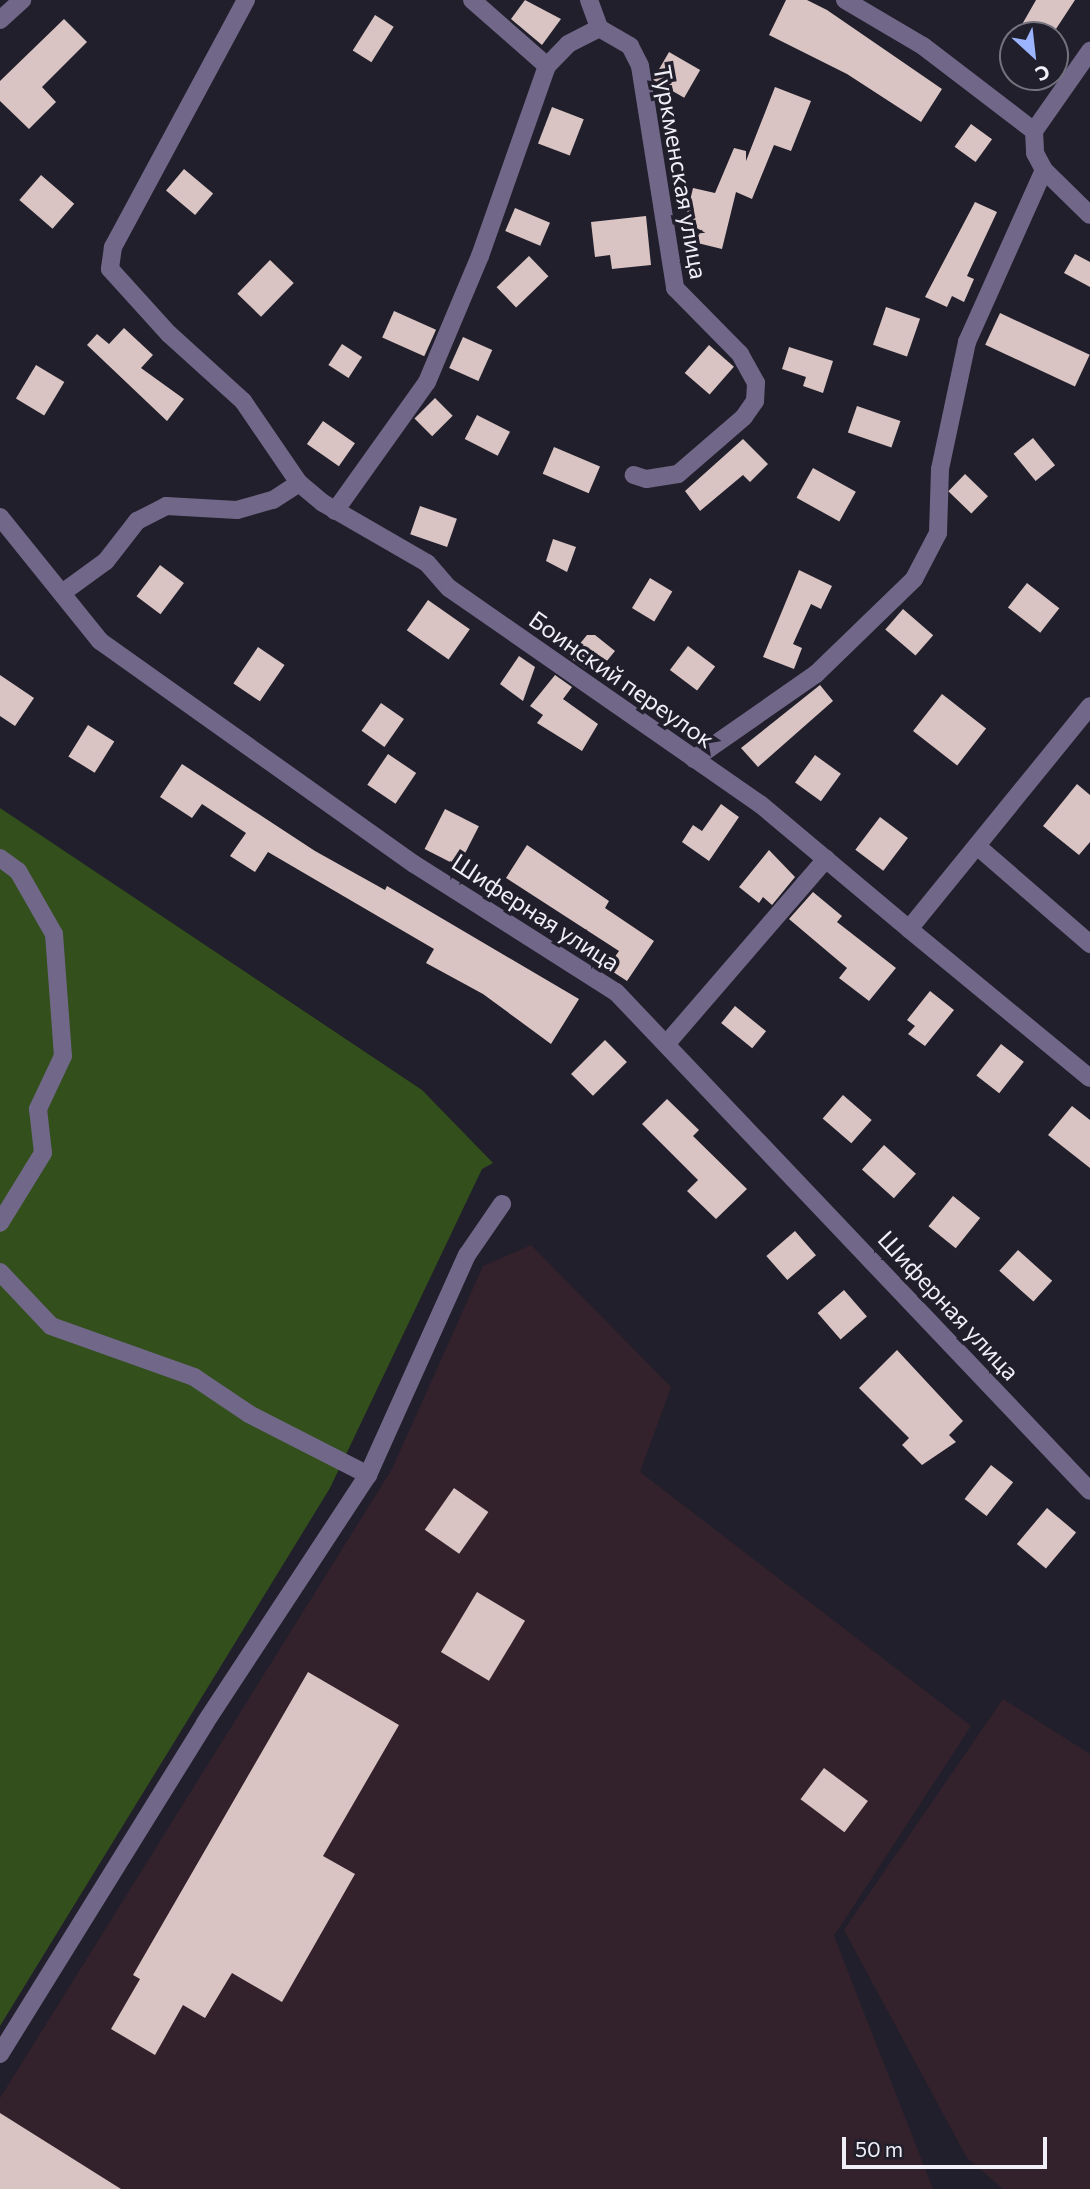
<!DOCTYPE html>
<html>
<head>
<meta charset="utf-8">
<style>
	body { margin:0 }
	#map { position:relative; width:1090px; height:2189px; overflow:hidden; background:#211f2b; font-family:Commissioner,sans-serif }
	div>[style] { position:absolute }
	.industrial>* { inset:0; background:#33222c }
	.green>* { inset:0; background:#324f1c }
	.building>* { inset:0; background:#d9c4c3; transform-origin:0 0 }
	.minor>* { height:18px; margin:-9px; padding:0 9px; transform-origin:9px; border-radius:9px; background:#716789 }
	span { translate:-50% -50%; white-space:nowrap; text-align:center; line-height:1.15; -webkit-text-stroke:7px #211f2b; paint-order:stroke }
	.street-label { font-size:24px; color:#f0eff7 }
	.north { position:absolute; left:999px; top:21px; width:70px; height:70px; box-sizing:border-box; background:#211f2b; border:2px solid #74727d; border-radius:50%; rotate:153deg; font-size:19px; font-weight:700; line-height:28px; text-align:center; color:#f0eff7 }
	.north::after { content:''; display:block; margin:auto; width:24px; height:32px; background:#9bb4fd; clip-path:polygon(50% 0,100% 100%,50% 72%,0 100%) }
	.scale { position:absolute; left:842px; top:2137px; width:205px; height:32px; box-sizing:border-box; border:4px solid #f0eff7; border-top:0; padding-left:9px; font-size:21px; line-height:24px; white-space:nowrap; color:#f0eff7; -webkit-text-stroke:5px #211f2b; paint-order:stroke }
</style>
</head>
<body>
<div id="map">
	<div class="industrial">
		<i style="clip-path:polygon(531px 1245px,671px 1387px,640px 1472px,971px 1726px,834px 1936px,933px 2189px,0 2189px,0 2098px,392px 1469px,483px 1266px)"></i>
		<i style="clip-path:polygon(1003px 1699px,1090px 1754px,1090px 2189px,1003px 2189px,967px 2158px,844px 1930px)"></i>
	</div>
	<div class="green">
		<i style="clip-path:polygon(0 808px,422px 1090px,493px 1163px,482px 1169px,330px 1488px,0 2026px)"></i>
	</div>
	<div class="building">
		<i style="clip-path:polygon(525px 0,561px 19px,542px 45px,511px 19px)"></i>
		<i style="clip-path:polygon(786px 0,807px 0,827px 10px,942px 89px,921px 122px,847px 74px,769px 35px)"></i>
		<i style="clip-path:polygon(1036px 0,1075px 0,1052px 35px,1016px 35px)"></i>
		<i style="left:375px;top:15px;width:22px;height:42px;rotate:32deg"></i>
		<i style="clip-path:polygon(64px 19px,87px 42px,42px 87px,56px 102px,29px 129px,0 101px,0 81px)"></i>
		<i style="left:669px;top:52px;width:36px;height:32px;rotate:30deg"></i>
		<i style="clip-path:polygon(775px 87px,811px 101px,791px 151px,774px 145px,752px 199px,736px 192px,722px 249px,681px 239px,693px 188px,715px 193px,734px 148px,746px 151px,746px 161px)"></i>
		<i style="left:552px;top:107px;width:34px;height:39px;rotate:21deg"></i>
		<i style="left:971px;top:124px;width:26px;height:28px;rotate:36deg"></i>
		<i style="left:184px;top:169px;width:38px;height:28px;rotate:40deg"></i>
		<i style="left:41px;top:175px;width:44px;height:33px;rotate:41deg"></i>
		<i style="clip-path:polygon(975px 202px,997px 212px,967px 276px,974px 279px,964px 302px,952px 296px,947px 307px,925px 297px)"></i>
		<i style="left:515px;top:208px;width:38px;height:25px;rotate:23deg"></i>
		<i style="clip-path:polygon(646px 216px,651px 265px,612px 269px,610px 255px,595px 257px,591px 222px)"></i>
		<i style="clip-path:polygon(1075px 254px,1090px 262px,1090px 287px,1064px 273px)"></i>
		<i style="left:529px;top:256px;width:28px;height:45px;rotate:46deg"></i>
		<i style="left:270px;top:260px;width:33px;height:47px;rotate:44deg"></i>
		<i style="left:886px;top:307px;width:36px;height:40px;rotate:19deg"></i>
		<i style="left:394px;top:311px;width:46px;height:29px;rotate:24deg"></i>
		<i style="left:1000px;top:313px;width:99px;height:35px;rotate:25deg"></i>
		<i style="clip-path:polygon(124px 328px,153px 355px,141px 368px,184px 399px,167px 421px,87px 345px,97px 334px,109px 344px)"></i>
		<i style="left:463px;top:337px;width:32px;height:34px;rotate:24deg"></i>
		<i style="left:342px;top:344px;width:24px;height:25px;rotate:33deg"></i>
		<i style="left:709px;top:345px;width:33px;height:37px;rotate:41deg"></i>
		<i style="clip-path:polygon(789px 347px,833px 361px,823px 393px,803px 386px,806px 377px,782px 369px)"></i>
		<i style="left:36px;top:365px;width:33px;height:39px;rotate:31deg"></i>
		<i style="left:435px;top:398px;width:25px;height:29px;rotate:45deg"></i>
		<i style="left:857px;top:406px;width:46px;height:28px;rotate:19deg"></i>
		<i style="left:477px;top:415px;width:37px;height:27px;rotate:27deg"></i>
		<i style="left:323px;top:421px;width:39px;height:28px;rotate:35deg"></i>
		<i style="left:1033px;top:438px;width:35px;height:25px;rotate:51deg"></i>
		<i style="clip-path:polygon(743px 439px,768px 464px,750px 482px,743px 475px,700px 511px,685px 491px)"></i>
		<i style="left:554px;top:447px;width:50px;height:29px;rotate:23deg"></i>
		<i style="left:813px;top:468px;width:49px;height:34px;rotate:29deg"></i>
		<i style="left:965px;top:474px;width:32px;height:24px;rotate:44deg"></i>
		<i style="left:420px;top:506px;width:39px;height:30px;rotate:19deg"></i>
		<i style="clip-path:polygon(553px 539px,576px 547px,567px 572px,546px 561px)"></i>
		<i style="left:160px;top:565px;width:30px;height:39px;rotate:37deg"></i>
		<i style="clip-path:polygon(799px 570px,832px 586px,821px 609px,811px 604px,793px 644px,802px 648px,794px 669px,763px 657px)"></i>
		<i style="left:650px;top:578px;width:26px;height:35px;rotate:31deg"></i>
		<i style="left:1027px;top:583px;width:41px;height:31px;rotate:38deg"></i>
		<i style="left:428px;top:600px;width:51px;height:37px;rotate:35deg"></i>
		<i style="left:903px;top:609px;width:40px;height:27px;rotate:41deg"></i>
		<i style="clip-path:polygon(587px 635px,595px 635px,615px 651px,602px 667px,593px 660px,586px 669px,569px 657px)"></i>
		<i style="left:688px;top:646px;width:34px;height:30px;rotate:37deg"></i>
		<i style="left:258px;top:647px;width:32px;height:44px;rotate:34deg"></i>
		<i style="clip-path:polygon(519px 656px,535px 667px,523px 701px,500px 684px)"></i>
		<i style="clip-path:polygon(0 675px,34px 698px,15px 726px,0 716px)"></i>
		<i style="clip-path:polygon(555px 675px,572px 687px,563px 699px,598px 724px,582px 751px,537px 723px,543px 715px,530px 706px)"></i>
		<i style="clip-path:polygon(820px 685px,833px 701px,758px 767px,741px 748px)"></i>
		<i style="left:942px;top:694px;width:56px;height:47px;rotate:38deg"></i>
		<i style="left:381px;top:703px;width:28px;height:34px;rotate:35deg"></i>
		<i style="left:88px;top:725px;width:31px;height:37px;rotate:32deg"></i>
		<i style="left:388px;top:754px;width:34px;height:37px;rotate:34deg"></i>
		<i style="left:815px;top:755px;width:32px;height:34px;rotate:36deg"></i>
		<i style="clip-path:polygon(182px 764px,315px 851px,385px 890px,387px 886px,579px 999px,551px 1044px,483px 994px,426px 963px,434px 949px,268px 852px,255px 872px,230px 856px,246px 833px,202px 804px,192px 818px,160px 797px)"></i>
		<i style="clip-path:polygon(1077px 784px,1090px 795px,1090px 842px,1079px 855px,1043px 826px)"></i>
		<i style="clip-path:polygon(721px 804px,739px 817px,709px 861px,682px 842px,693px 825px,702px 831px)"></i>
		<i style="left:445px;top:809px;width:38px;height:45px;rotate:27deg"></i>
		<i style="left:880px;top:817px;width:35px;height:41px;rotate:37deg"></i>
		<i style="clip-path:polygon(527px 845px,609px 901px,605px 908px,654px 941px,627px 981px,607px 968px,619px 951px,506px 878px)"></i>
		<i style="clip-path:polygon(769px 850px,795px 877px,772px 905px,763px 897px,759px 903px,739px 887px)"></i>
		<i style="clip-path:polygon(813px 892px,842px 916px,837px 922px,896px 968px,869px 1001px,839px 978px,847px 968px,789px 919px)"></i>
		<i style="clip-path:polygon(930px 991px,954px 1010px,925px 1046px,908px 1034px,915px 1026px,907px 1020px)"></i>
		<i style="left:735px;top:1006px;width:40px;height:22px;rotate:39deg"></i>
		<i style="left:605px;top:1040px;width:31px;height:48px;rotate:45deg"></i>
		<i style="left:1001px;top:1044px;width:29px;height:40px;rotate:38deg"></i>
		<i style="left:843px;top:1095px;width:38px;height:31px;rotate:41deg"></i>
		<i style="clip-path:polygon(667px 1099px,699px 1130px,693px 1136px,747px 1189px,716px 1219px,687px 1191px,698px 1180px,642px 1124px)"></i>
		<i style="clip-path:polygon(1072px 1106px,1090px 1120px,1090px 1168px,1048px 1135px)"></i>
		<i style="left:884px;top:1145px;width:43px;height:33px;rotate:42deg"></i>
		<i style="left:953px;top:1196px;width:35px;height:39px;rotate:39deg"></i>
		<i style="left:795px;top:1231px;width:32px;height:38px;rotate:49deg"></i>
		<i style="left:1018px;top:1250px;width:46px;height:28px;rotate:42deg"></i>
		<i style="left:844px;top:1290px;width:35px;height:35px;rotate:49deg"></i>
		<i style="clip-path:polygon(897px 1350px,963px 1421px,949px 1435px,956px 1442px,922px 1465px,902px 1445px,909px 1438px,859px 1388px)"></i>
		<i style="left:991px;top:1465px;width:28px;height:43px;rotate:38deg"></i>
		<i style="left:454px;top:1488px;width:42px;height:51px;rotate:35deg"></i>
		<i style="left:1047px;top:1508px;width:38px;height:47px;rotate:40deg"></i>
		<i style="left:477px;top:1592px;width:56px;height:70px;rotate:31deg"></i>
		<i style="clip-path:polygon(308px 1672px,399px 1725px,323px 1856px,355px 1874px,282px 2002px,232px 1973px,205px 2018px,183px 2005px,155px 2055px,111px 2029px,140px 1979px,133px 1975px)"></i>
		<i style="left:824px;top:1768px;width:55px;height:39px;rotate:37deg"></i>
		<i style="clip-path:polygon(0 2113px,121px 2189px,0 2189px)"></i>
	</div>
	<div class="minor">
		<i style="left:246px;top:0;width:281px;rotate:118.3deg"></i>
		<i style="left:113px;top:247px;width:22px;rotate:98deg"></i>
		<i style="left:110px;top:269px;width:88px;rotate:47.8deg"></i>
		<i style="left:169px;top:334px;width:100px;rotate:42.2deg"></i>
		<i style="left:243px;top:401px;width:99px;rotate:55.7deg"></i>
		<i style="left:299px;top:483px;width:31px;rotate:40deg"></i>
		<i style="left:323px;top:503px;width:120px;rotate:30deg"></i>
		<i style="left:427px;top:563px;width:33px;rotate:49deg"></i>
		<i style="left:449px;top:588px;width:379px;rotate:34.8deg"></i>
		<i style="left:760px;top:804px;width:194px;rotate:40deg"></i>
		<i style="left:909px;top:929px;width:287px;rotate:-50.9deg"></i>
		<i style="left:472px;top:0;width:100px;rotate:41.3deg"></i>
		<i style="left:589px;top:0;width:30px;rotate:70deg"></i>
		<i style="left:599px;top:28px;width:36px;rotate:30deg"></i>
		<i style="left:630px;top:46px;width:22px;rotate:63deg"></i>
		<i style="left:640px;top:66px;width:225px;rotate:81deg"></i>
		<i style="left:675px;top:288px;width:93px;rotate:45.4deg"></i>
		<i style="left:740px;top:354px;width:33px;rotate:61deg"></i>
		<i style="left:756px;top:383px;width:18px;rotate:93deg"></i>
		<i style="left:755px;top:401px;width:19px;rotate:125deg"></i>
		<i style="left:744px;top:417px;width:87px;rotate:139.2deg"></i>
		<i style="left:678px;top:474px;width:32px;rotate:171deg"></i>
		<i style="left:646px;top:479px;width:13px;rotate:-162deg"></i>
		<i style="left:845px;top:0;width:91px;rotate:30.5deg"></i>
		<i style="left:923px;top:46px;width:140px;rotate:37.4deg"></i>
		<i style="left:1034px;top:131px;width:22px;rotate:87deg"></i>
		<i style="left:1035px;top:153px;width:19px;rotate:62deg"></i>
		<i style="left:1044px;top:170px;width:64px;rotate:44.4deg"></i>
		<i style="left:0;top:20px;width:30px;rotate:-42deg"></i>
		<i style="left:1034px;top:131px;width:98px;rotate:-55deg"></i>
		<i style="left:335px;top:511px;width:158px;rotate:-54.5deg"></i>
		<i style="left:427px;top:382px;width:137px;rotate:-67.2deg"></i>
		<i style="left:480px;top:256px;width:201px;rotate:-70.6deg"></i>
		<i style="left:547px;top:66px;width:30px;rotate:-46deg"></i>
		<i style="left:568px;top:44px;width:35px;rotate:-27deg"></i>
		<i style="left:0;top:517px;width:159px;rotate:51.1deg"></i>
		<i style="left:100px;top:641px;width:385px;rotate:35.4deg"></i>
		<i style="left:414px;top:864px;width:239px;rotate:32.4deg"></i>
		<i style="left:616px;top:992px;width:688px;rotate:46.47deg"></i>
		<i style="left:62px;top:593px;width:54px;rotate:-36deg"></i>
		<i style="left:106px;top:561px;width:51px;rotate:-52.2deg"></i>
		<i style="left:137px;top:521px;width:33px;rotate:-27deg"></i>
		<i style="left:166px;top:506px;width:71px;rotate:3.2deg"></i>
		<i style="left:237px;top:510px;width:37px;rotate:-16deg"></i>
		<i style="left:273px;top:500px;width:31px;rotate:-33deg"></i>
		<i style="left:694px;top:759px;width:149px;rotate:-34.9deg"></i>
		<i style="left:816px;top:674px;width:136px;rotate:-44.1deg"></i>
		<i style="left:914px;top:579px;width:52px;rotate:-62.4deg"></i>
		<i style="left:938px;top:533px;width:64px;rotate:-88.2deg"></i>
		<i style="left:940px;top:469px;width:130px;rotate:-78deg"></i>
		<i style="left:967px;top:342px;width:188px;rotate:-65.9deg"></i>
		<i style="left:977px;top:846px;width:150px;rotate:40.9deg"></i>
		<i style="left:0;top:858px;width:22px;rotate:36deg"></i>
		<i style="left:18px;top:871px;width:73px;rotate:60.3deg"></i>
		<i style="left:54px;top:934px;width:122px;rotate:85.8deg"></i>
		<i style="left:63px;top:1056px;width:59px;rotate:115.3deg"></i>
		<i style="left:38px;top:1109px;width:44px;rotate:83.5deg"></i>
		<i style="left:43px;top:1153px;width:82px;rotate:121.6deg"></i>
		<i style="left:909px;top:929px;width:234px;rotate:39.5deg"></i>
		<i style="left:668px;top:1042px;width:242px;rotate:-49.2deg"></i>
		<i style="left:0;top:1272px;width:74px;rotate:46.6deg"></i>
		<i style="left:51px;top:1326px;width:152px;rotate:19.6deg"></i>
		<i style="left:194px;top:1377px;width:66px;rotate:33.9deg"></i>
		<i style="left:249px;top:1414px;width:134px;rotate:27.1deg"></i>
		<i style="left:0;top:2054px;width:389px;rotate:-58.2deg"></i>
		<i style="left:205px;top:1723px;width:297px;rotate:-56.7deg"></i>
		<i style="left:368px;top:1475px;width:241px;rotate:-65.8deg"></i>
		<i style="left:467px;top:1255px;width:62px;rotate:-55.5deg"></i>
	</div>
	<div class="street-label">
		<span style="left:681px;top:172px;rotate:80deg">Туркменская улица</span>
		<span style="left:622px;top:679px;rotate:35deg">Боинский переулок</span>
		<span style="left:536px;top:912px;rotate:33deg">Шиферная улица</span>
		<span style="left:949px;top:1305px;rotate:47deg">Шиферная улица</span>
	</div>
	<div class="north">С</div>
	<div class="scale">50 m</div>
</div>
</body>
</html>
